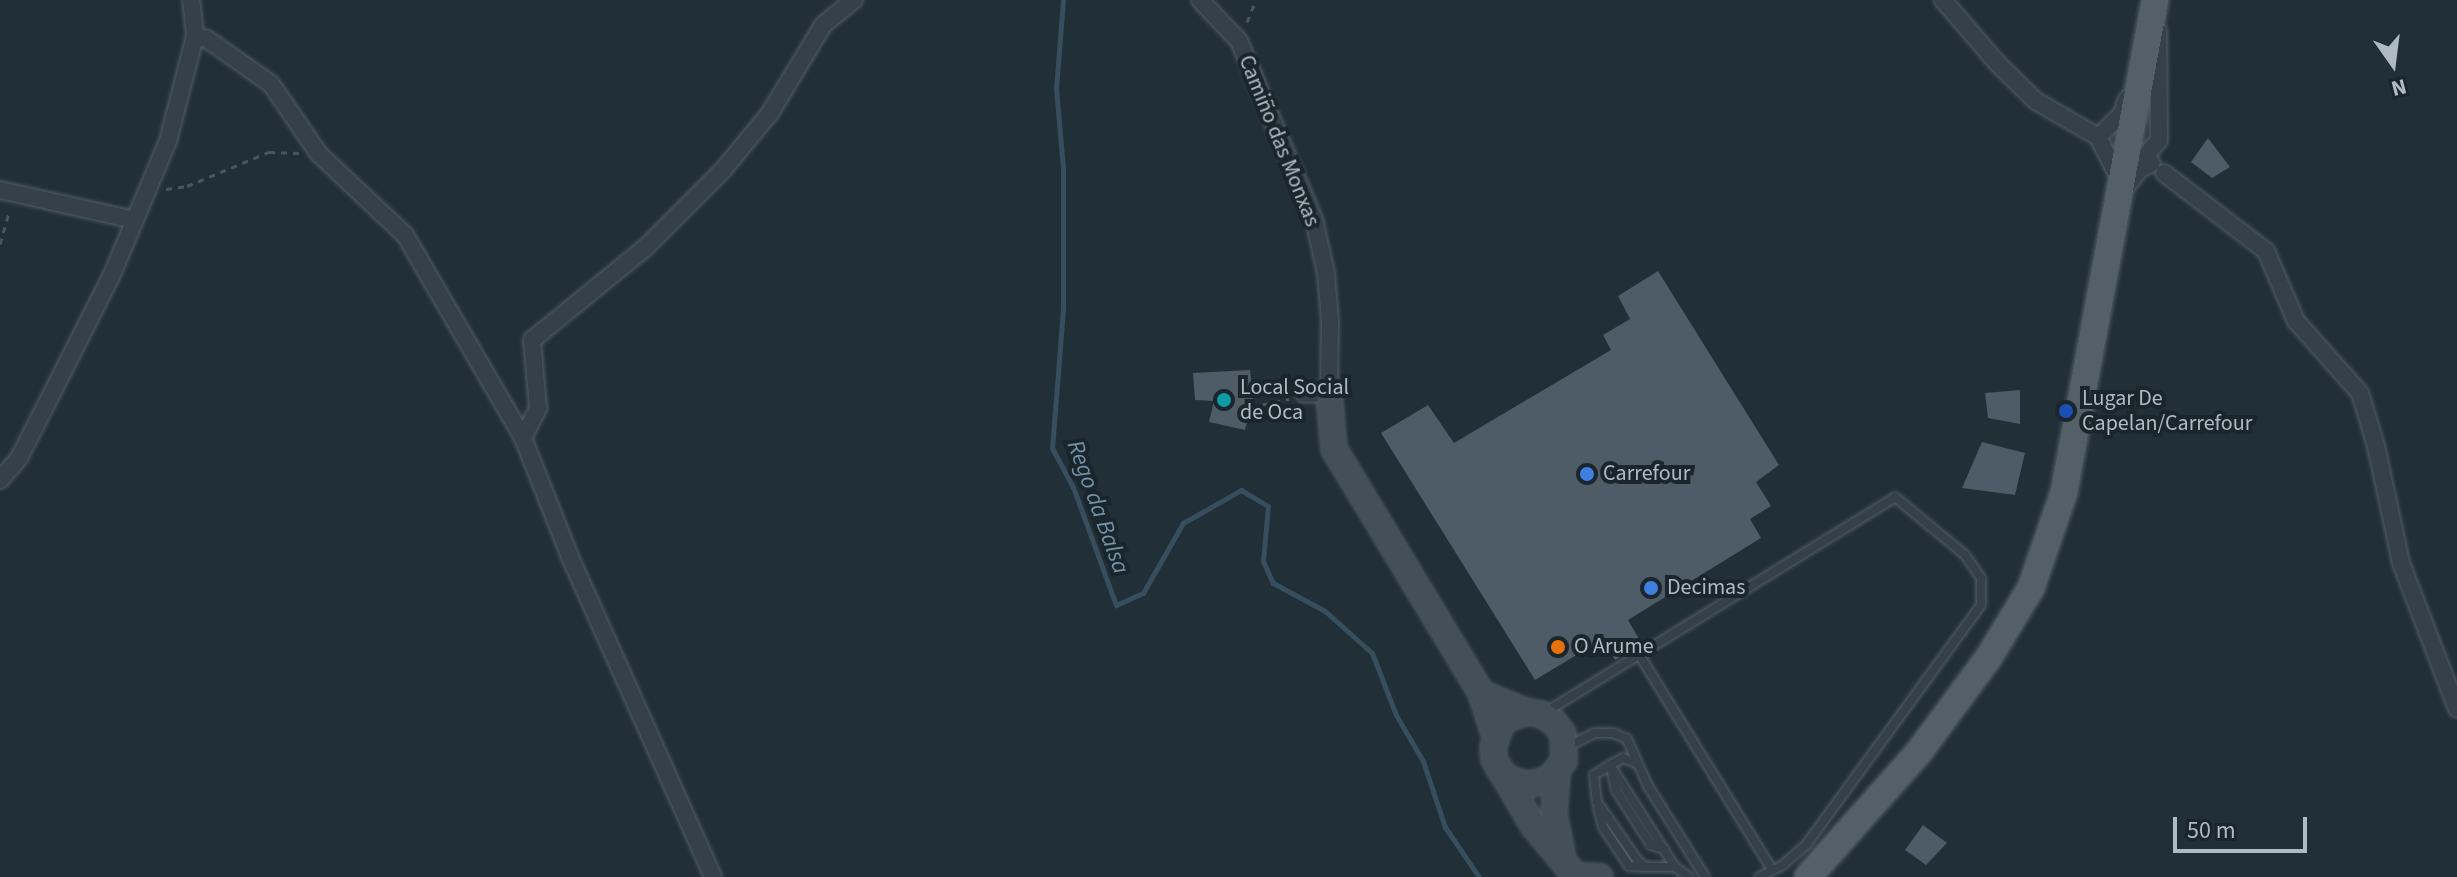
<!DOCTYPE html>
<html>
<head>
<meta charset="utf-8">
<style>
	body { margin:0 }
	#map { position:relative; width:2457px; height:877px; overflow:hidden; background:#212f37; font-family:"Source Sans 3",sans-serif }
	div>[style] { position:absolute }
	.stream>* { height:5px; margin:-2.5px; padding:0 2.5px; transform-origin:2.5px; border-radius:2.5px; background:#364e5e }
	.building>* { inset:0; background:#4d5c66 }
	.path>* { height:3px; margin-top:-1.5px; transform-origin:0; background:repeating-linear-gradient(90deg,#455957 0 6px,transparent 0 12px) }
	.roads { filter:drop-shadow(0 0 2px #525e65) drop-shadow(0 0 2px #525e65) }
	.lane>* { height:8px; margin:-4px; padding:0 4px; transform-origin:4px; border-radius:4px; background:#354048 }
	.street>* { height:16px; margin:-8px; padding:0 8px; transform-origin:8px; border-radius:8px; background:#354048 }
	.secondary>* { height:24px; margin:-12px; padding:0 12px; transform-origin:12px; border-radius:12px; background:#43505a }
	.primary>* { height:26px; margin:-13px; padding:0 13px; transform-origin:13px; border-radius:13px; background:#536068 }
	.dots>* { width:22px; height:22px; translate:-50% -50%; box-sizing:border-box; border:4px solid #1a252c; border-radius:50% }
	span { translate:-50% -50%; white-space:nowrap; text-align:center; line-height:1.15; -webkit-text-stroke:8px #1a252c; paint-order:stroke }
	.street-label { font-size:22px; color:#afbbc4 }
	.poi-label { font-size:22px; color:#afbbc4 }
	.left { translate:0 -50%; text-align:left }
	.water-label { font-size:24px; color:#7192a7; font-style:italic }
	.north { position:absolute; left:2353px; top:24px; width:80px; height:80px; -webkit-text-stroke:6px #1a252c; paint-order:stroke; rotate:166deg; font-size:22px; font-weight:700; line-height:32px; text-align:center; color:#afbbc4 }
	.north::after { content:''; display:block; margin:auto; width:28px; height:36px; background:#afbbc4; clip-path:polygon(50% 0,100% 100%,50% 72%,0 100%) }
	.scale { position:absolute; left:2173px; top:817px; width:134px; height:36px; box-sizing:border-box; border:4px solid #afbbc4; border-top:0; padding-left:10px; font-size:24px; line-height:28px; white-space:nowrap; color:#afbbc4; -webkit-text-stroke:6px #1a252c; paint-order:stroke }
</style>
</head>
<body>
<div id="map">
	<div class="stream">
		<i style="left:1063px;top:0;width:88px;rotate:94.5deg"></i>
		<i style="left:1056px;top:88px;width:80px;rotate:85deg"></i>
		<i style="left:1063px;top:168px;width:141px;rotate:90deg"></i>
		<i style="left:1063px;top:309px;width:139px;rotate:94.5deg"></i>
		<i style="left:1052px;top:448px;width:44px;rotate:61.7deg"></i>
		<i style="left:1073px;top:487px;width:126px;rotate:70deg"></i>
		<i style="left:1116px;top:605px;width:30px;rotate:-24deg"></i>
		<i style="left:1143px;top:593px;width:81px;rotate:-60.3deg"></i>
		<i style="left:1183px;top:523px;width:67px;rotate:-29.6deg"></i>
		<i style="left:1241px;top:490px;width:31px;rotate:31deg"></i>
		<i style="left:1268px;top:506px;width:55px;rotate:95.2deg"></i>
		<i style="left:1263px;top:561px;width:24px;rotate:66deg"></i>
		<i style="left:1273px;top:583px;width:59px;rotate:28.3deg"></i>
		<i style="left:1325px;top:611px;width:63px;rotate:41.8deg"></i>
		<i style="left:1372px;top:653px;width:66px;rotate:68.8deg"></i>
		<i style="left:1396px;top:715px;width:53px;rotate:59.6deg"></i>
		<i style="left:1423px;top:761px;width:70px;rotate:71.6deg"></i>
		<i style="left:1445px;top:827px;width:60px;rotate:55.8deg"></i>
	</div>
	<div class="building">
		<i style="clip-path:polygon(2208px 138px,2230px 167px,2212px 178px,2191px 162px)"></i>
		<i style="clip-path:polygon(1658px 271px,1779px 465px,1756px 482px,1771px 506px,1750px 519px,1761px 538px,1628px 620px,1642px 644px,1615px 660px,1603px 639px,1535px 680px,1381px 433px,1428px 405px,1454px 443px,1611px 350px,1603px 335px,1630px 319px,1618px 296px)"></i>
		<i style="clip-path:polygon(1250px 370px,1253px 399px,1245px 430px,1209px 422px,1214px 401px,1195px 400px,1193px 373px)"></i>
		<i style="clip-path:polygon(2020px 390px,2020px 424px,1988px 418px,1985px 393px)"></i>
		<i style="clip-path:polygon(1982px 442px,2025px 453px,2015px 495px,1962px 488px)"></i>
		<i style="clip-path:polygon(1923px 825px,1947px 843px,1926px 865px,1905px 850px)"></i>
	</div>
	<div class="path">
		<i style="left:1247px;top:22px;width:24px;rotate:-68deg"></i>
		<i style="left:166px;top:189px;width:21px;rotate:-8deg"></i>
		<i style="left:187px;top:186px;width:89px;rotate:-22.5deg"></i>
		<i style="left:269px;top:152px;width:30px;rotate:2deg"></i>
		<i style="left:0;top:244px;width:35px;rotate:-74deg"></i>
		<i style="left:1251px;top:407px;width:39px;rotate:-12deg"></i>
	</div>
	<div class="roads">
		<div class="lane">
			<i style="left:1640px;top:656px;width:251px;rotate:58.3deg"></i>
			<i style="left:1546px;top:712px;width:410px;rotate:-31.6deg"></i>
			<i style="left:1895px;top:497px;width:91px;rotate:39.6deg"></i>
			<i style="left:1965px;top:555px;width:28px;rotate:55deg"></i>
			<i style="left:1981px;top:578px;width:27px;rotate:90deg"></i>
			<i style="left:1981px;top:605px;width:296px;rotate:126.1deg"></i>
			<i style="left:1807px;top:844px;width:32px;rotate:139deg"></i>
			<i style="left:1783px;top:865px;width:27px;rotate:153deg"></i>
			<i style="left:1567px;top:747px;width:30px;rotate:-27deg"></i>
			<i style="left:1594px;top:733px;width:19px"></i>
			<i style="left:1613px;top:733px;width:15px;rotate:23deg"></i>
			<i style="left:1627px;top:739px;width:51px;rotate:65.9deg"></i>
			<i style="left:1648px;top:786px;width:107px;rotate:57.9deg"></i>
			<i style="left:1636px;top:763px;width:14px;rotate:-159deg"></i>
			<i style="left:1623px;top:758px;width:15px;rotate:152deg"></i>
			<i style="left:1610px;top:765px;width:121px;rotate:57.5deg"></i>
			<i style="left:1675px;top:867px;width:17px;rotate:36deg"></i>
			<i style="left:1598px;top:808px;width:20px;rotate:75deg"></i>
			<i style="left:1603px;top:827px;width:47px;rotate:56.3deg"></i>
			<i style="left:1629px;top:866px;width:16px;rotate:4deg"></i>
			<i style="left:1664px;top:849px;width:14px;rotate:-163deg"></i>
			<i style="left:1651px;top:845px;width:65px;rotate:-122.5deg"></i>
			<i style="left:1616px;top:790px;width:26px;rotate:-103deg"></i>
			<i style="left:1610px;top:765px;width:19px;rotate:148deg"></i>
			<i style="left:1594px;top:775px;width:27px;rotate:84deg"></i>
			<i style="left:1597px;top:802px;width:72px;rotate:55.2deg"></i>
			<i style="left:1638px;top:861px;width:10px;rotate:37deg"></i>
			<i style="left:1646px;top:867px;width:29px"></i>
		</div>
		<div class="street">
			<i style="left:1200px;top:0;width:57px;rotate:46.4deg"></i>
			<i style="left:1239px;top:41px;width:193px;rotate:67.2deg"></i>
			<i style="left:1314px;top:219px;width:55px;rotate:77.5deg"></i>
			<i style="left:1326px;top:273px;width:48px;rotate:85.2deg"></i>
			<i style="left:1330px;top:321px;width:72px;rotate:90.8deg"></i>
			<i style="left:1329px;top:393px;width:25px;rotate:178deg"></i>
			<i style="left:1943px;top:0;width:86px;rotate:49.3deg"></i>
			<i style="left:1999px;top:65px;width:52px;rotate:44.2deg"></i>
			<i style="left:2036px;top:101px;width:72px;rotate:30.1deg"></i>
			<i style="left:2098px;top:137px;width:48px;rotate:62.9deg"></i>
			<i style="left:195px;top:36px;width:12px;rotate:14deg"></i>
			<i style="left:207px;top:39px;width:78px;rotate:35.1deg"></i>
			<i style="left:271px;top:84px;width:85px;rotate:55.6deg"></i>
			<i style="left:319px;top:154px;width:118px;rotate:43.3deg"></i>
			<i style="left:405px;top:235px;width:235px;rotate:59.8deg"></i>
			<i style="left:523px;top:438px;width:34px;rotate:-63deg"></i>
			<i style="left:538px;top:408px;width:68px;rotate:-95deg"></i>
			<i style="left:532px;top:340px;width:146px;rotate:-39.2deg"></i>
			<i style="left:645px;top:248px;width:110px;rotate:-45deg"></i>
			<i style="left:723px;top:170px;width:74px;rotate:-50.5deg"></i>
			<i style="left:770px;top:113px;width:103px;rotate:-58.9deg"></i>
			<i style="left:823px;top:25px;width:40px;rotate:-39deg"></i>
			<i style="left:2098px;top:137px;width:33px;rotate:-44deg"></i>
			<i style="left:2122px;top:114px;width:16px;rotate:-72deg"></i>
			<i style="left:2146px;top:155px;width:20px;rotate:-49deg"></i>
			<i style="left:2159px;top:140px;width:109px;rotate:-90.5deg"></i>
			<i style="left:2164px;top:173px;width:128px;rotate:37.4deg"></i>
			<i style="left:2266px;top:251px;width:76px;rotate:66.8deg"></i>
			<i style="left:2296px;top:321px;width:96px;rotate:48.4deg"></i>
			<i style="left:2360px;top:393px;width:55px;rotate:73.2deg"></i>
			<i style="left:2376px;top:446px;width:120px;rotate:77.9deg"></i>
			<i style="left:2401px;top:563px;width:156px;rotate:69deg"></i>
			<i style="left:0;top:190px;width:137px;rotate:12.6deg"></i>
			<i style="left:2122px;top:192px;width:29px;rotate:-52deg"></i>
			<i style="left:2140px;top:169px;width:13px;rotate:-27deg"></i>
			<i style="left:523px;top:438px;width:128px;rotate:68.4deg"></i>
			<i style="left:570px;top:557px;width:350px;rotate:65.9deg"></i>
			<i style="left:0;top:480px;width:29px;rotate:-49deg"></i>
			<i style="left:19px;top:458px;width:203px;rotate:-63.1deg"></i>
			<i style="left:111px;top:277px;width:147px;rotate:-67.3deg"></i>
			<i style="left:168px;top:141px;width:108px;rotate:-75.6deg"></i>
			<i style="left:195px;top:36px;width:36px;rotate:-96deg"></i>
		</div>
		<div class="secondary">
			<i style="left:1329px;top:393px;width:56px;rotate:84.9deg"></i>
			<i style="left:1334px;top:449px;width:285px;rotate:58.9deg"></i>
			<i style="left:1481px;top:693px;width:45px;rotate:72deg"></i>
			<i style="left:1481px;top:693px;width:50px;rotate:22.4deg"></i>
			<i style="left:1527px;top:712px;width:14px;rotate:8deg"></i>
			<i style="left:1541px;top:714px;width:15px;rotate:32deg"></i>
			<i style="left:1554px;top:722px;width:15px;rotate:53deg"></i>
			<i style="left:1563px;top:734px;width:27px;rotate:88deg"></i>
			<i style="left:1564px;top:761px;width:23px;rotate:130deg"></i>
			<i style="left:1549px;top:779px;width:22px;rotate:164deg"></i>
			<i style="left:1528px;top:785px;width:22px;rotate:-162deg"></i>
			<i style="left:1507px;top:778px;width:12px;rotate:-132deg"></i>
			<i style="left:1527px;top:712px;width:21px;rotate:161deg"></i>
			<i style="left:1507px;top:719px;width:11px;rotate:131deg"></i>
			<i style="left:1500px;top:727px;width:22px;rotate:108deg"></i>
			<i style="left:1493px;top:748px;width:11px;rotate:85deg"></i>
			<i style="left:1494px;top:759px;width:77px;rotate:59.4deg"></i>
			<i style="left:1533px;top:825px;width:67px;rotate:50.4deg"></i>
			<i style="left:1557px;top:772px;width:42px;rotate:94.1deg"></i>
			<i style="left:1554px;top:814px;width:41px;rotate:78.7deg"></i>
			<i style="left:1576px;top:876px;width:24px;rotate:2deg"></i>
		</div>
		<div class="primary">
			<i style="left:1808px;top:877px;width:167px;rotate:-48.4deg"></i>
			<i style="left:1919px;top:752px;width:118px;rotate:-53.6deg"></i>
			<i style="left:1989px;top:657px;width:81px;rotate:-58.7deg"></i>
			<i style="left:2031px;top:588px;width:102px;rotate:-71deg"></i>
			<i style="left:2064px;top:492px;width:500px;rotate:-79.52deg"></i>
		</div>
	</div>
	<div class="dots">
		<i style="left:1224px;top:400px;background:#0f9aa8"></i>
		<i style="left:2066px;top:411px;background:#1a4fb4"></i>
		<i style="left:1587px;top:474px;background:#3f7fe0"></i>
		<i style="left:1651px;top:588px;background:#3f7fe0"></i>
		<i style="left:1558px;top:647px;background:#e8710a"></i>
	</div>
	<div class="street-label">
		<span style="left:1279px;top:141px;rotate:68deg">Camiño das Monxas</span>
	</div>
	<div class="poi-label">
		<span class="left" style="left:1240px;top:400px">Local Social<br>de Oca</span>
		<span class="left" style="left:2082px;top:411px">Lugar De<br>Capelan/Carrefour</span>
		<span class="left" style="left:1603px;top:474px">Carrefour</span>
		<span class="left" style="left:1667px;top:588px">Decimas</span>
		<span class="left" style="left:1574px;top:647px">O Arume</span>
	</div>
	<div class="water-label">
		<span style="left:1098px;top:507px;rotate:70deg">Rego da Balsa</span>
	</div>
	<div class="north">N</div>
	<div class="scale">50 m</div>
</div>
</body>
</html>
